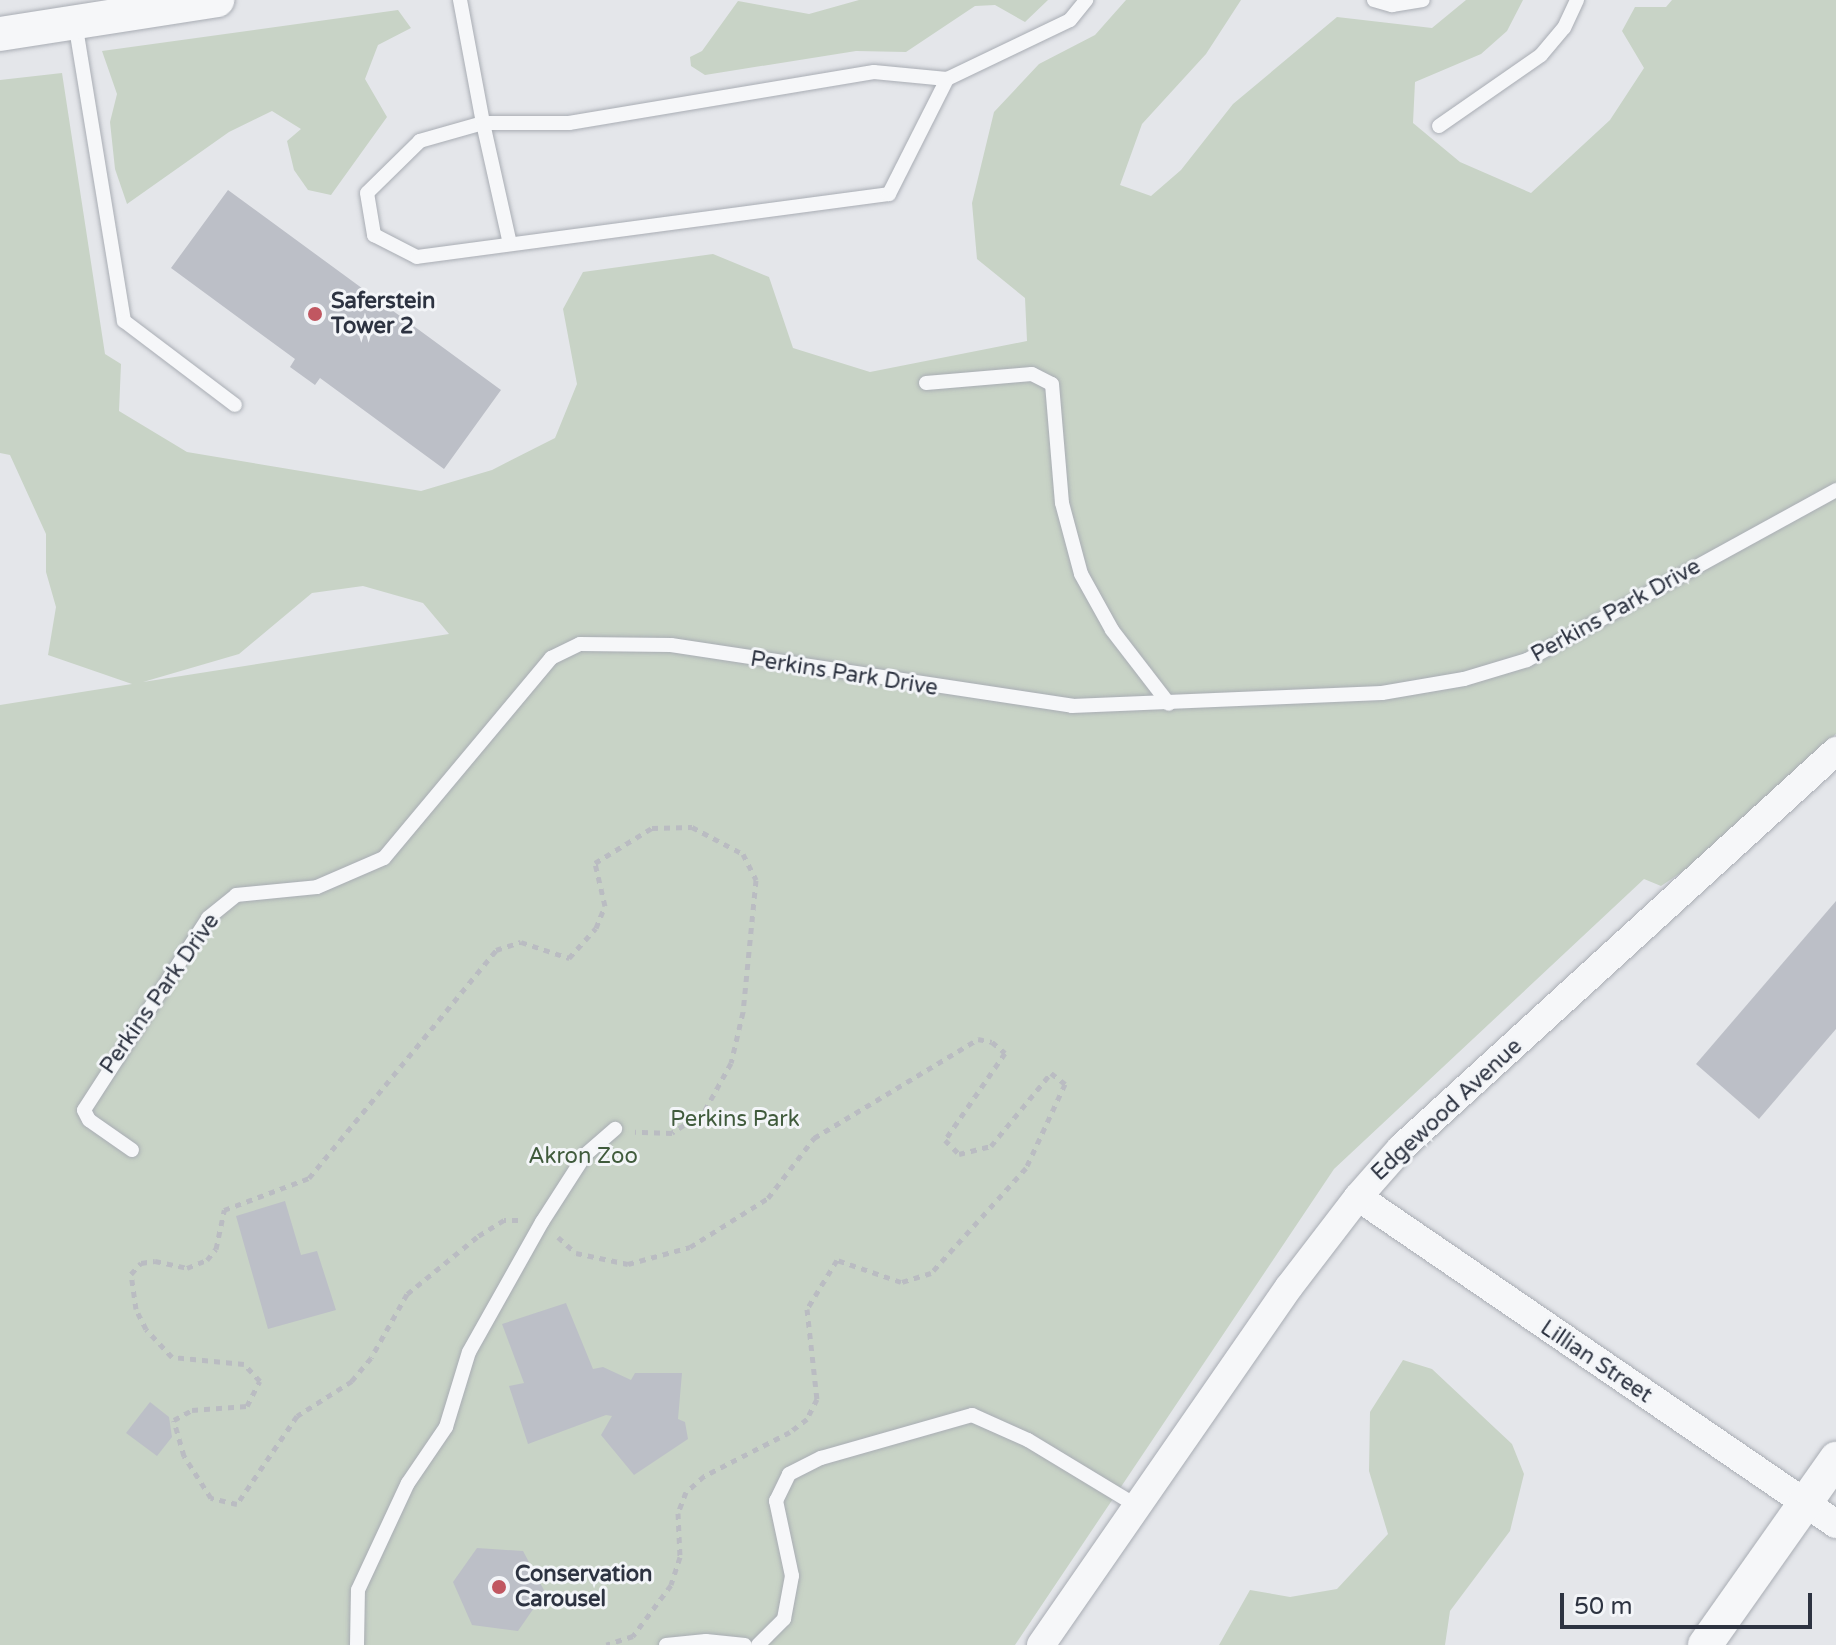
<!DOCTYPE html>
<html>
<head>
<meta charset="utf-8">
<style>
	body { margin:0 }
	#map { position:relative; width:1836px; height:1645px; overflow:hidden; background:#e4e6ea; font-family:"Varela Round",sans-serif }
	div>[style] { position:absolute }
	.green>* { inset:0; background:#c8d3c6 }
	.building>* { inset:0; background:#bcbfc7 }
	.path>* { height:5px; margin-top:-2.5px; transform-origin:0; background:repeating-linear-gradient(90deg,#babcc2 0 6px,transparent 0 12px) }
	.roads { filter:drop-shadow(0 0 2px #a9adb4) drop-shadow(0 0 2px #a9adb4) }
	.service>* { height:14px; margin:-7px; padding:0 7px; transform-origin:7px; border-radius:7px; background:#f6f7f9 }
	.minor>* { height:28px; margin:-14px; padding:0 14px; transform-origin:14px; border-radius:14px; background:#f6f7f9 }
	.tertiary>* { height:34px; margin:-17px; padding:0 17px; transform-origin:17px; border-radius:17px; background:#f6f7f9 }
	.dots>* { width:22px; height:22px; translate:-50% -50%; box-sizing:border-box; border:4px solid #f3f5f8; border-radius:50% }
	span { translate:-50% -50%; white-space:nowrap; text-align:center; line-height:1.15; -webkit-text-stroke:6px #f3f5f8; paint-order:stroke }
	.poi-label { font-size:22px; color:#2d3341; font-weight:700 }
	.left { translate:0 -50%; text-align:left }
	.street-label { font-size:22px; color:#2d3341 }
	.park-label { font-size:22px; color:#405b3c }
	.scale { position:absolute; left:1560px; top:1593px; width:252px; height:36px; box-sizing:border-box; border:4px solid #2d3341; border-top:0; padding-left:10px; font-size:24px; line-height:28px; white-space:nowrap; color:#2d3341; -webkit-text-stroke:6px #f3f5f8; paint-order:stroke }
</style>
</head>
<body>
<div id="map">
	<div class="green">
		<i style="clip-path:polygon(859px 0,1048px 0,1025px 22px,995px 5px,975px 6px,906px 52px,856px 51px,705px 75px,691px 66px,690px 57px,702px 51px,738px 1px,809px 14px)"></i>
		<i style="clip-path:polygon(evenodd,1126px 0,1241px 0,1206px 54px,1142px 124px,1120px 185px,1151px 196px,1181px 170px,1233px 104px,1337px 17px,1432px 28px,1466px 0,1523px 0,1507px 31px,1481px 54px,1415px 82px,1413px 123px,1460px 162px,1531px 193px,1610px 120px,1644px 68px,1622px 31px,1635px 7px,1666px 7px,1672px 0,1836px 0,1836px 734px,1685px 870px,1661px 886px,1644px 879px,1334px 1169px,1015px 1645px,0 1645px,0 705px,132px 684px,48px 655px,56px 607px,46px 572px,46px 534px,10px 455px,0 453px,0 80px,62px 73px,105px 354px,121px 364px,119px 411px,187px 452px,421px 491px,492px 470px,555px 438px,577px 384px,563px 309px,583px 272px,713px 254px,769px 277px,793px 348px,870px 372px,1027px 341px,1025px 298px,977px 259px,972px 203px,994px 112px,1039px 64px,1095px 35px,1126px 0,363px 586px,423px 603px,449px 634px,143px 682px,239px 654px,312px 593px,363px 586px)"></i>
		<i style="clip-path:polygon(398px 10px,411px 28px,378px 45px,365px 79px,387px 117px,331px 195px,308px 190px,294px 170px,287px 141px,301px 129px,272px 111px,229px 132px,127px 204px,115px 169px,110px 122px,117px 94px,102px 51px)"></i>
		<i style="clip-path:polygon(1403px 1360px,1432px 1369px,1512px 1444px,1524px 1474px,1510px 1531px,1450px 1611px,1445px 1645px,1219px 1645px,1250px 1590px,1290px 1597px,1337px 1589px,1388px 1534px,1369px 1471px,1370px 1412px)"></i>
	</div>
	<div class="building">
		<i style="clip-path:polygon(228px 190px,501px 390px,444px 469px,320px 378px,315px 385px,290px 367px,295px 359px,171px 268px)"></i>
		<i style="clip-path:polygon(1836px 901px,1836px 1029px,1759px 1119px,1696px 1064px)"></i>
		<i style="clip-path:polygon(285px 1201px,301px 1255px,317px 1251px,336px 1310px,268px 1329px,236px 1216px)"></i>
		<i style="clip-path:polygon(566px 1303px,593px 1369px,603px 1367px,631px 1380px,635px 1373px,682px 1373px,678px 1419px,685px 1422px,688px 1439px,634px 1475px,601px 1435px,612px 1416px,606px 1415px,528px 1444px,509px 1386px,524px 1383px,502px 1324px)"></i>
		<i style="clip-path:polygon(150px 1402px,169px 1417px,172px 1437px,157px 1456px,126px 1433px)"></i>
		<i style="clip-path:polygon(477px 1548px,523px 1551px,545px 1592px,518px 1631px,472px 1625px,453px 1582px)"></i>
	</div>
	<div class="path">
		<i style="left:518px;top:1220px;width:14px;rotate:180deg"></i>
		<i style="left:504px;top:1220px;width:32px;rotate:148deg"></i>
		<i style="left:477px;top:1237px;width:90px;rotate:140.8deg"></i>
		<i style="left:407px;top:1294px;width:73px;rotate:119.4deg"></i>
		<i style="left:371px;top:1358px;width:30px;rotate:130deg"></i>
		<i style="left:352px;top:1381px;width:65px;rotate:147.5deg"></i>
		<i style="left:297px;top:1416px;width:107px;rotate:124.3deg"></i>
		<i style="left:237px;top:1504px;width:27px;rotate:-167deg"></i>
		<i style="left:211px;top:1498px;width:50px;rotate:-122.7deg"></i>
		<i style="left:184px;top:1456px;width:37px;rotate:-106deg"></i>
		<i style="left:174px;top:1420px;width:21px;rotate:-29deg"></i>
		<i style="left:192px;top:1410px;width:55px;rotate:-4.2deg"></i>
		<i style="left:247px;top:1406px;width:28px;rotate:-63deg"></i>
		<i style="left:260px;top:1381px;width:23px;rotate:-133deg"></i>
		<i style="left:244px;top:1364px;width:72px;rotate:-174.4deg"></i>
		<i style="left:172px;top:1357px;width:38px;rotate:-133deg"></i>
		<i style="left:146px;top:1329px;width:22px;rotate:-117deg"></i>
		<i style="left:136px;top:1309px;width:35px;rotate:-98deg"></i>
		<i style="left:131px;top:1274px;width:15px;rotate:-48deg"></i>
		<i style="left:141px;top:1263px;width:14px;rotate:-8deg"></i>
		<i style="left:155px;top:1261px;width:33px;rotate:12deg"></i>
		<i style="left:187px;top:1268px;width:22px;rotate:-22deg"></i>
		<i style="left:207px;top:1260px;width:14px;rotate:-51deg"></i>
		<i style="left:216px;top:1249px;width:40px;rotate:-78deg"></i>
		<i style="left:224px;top:1210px;width:91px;rotate:-20.6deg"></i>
		<i style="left:309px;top:1178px;width:295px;rotate:-50.6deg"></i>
		<i style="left:496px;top:950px;width:26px;rotate:-18deg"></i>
		<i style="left:521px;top:942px;width:51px;rotate:18.4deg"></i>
		<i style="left:569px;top:958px;width:40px;rotate:-48deg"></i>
		<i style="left:596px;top:928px;width:24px;rotate:-68deg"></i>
		<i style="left:605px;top:906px;width:44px;rotate:-103.1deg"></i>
		<i style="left:595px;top:863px;width:67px;rotate:-31.6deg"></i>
		<i style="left:652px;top:828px;width:40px;rotate:-1.4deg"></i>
		<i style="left:692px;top:827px;width:58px;rotate:27.9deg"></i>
		<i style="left:743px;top:854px;width:29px;rotate:63deg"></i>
		<i style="left:756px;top:880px;width:133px;rotate:95.6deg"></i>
		<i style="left:743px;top:1012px;width:52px;rotate:103.2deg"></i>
		<i style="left:731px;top:1063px;width:56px;rotate:118.9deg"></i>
		<i style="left:704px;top:1112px;width:38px;rotate:147deg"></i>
		<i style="left:672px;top:1133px;width:37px;rotate:-178deg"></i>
		<i style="left:558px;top:1237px;width:24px;rotate:42deg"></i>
		<i style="left:576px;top:1253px;width:53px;rotate:11.9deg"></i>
		<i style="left:628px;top:1264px;width:64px;rotate:-15.3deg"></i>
		<i style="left:690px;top:1247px;width:92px;rotate:-32.1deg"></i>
		<i style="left:768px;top:1198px;width:76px;rotate:-52.5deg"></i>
		<i style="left:814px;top:1138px;width:192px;rotate:-31.1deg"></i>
		<i style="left:978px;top:1039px;width:14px;rotate:12deg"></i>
		<i style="left:992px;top:1042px;width:17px;rotate:40deg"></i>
		<i style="left:1005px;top:1053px;width:106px;rotate:124.6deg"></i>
		<i style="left:945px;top:1140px;width:20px;rotate:45deg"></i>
		<i style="left:959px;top:1154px;width:33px;rotate:-14deg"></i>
		<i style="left:991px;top:1146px;width:94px;rotate:-50.6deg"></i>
		<i style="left:1051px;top:1073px;width:18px;rotate:38deg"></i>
		<i style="left:1065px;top:1084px;width:93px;rotate:114.9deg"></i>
		<i style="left:1026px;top:1168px;width:142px;rotate:132.1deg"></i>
		<i style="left:931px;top:1273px;width:31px;rotate:163deg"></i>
		<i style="left:901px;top:1282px;width:68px;rotate:-161deg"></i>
		<i style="left:837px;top:1260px;width:57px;rotate:121.5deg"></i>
		<i style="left:807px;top:1309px;width:91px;rotate:83.7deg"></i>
		<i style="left:817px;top:1399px;width:22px;rotate:117deg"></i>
		<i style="left:807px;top:1419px;width:21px;rotate:143deg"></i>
		<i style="left:790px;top:1432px;width:97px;rotate:152.9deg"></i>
		<i style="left:704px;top:1476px;width:24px;rotate:138deg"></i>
		<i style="left:686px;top:1492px;width:22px;rotate:111deg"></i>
		<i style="left:678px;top:1513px;width:44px;rotate:87.4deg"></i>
		<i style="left:680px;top:1557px;width:29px;rotate:108deg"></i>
		<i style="left:671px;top:1585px;width:64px;rotate:126.7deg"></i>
		<i style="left:633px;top:1636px;width:28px;rotate:162deg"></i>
	</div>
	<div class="roads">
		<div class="service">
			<i style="left:460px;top:0;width:125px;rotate:79.4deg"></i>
			<i style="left:483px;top:123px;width:66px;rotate:164.1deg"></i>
			<i style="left:420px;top:141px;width:74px;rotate:135.5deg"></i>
			<i style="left:367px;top:193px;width:43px;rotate:80.5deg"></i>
			<i style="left:374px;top:235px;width:48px;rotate:27.1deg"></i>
			<i style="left:417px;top:257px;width:476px;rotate:-7.6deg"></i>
			<i style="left:889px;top:194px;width:129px;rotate:-63.2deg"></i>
			<i style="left:947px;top:79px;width:136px;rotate:-25.6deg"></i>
			<i style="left:1070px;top:20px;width:26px;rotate:-51deg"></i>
			<i style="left:1374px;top:0;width:19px;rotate:16deg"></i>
			<i style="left:1392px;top:5px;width:31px;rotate:-9deg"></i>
			<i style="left:75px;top:22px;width:303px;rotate:80.7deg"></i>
			<i style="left:124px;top:321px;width:139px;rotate:37.1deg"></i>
			<i style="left:1439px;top:126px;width:124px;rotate:-34.8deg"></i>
			<i style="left:1541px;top:55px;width:35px;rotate:-50deg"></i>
			<i style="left:1564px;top:28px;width:31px;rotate:-65deg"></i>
			<i style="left:510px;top:244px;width:124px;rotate:-102.6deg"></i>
			<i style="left:483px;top:123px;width:86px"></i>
			<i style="left:569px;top:123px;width:309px;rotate:-9.5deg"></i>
			<i style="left:874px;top:72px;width:73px;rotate:5.5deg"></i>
			<i style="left:926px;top:383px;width:106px;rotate:-4.9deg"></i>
			<i style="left:1032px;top:374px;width:22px;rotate:27deg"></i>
			<i style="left:1052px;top:384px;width:119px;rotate:85.2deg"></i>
			<i style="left:1062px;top:503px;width:73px;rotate:75deg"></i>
			<i style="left:1081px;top:574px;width:64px;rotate:61deg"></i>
			<i style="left:1112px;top:630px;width:93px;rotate:52.4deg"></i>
			<i style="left:132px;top:1150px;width:52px;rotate:-145.1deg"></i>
			<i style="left:89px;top:1120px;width:11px;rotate:-117deg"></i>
			<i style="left:84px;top:1110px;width:229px;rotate:-57.1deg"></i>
			<i style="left:208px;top:918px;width:36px;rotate:-39deg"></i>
			<i style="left:236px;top:895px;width:81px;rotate:-5.6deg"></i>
			<i style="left:317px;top:887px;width:73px;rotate:-23.4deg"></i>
			<i style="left:384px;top:858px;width:261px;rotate:-50.1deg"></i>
			<i style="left:551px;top:658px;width:32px;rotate:-26deg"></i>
			<i style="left:580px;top:644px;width:91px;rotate:0.6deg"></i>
			<i style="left:671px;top:645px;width:406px;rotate:8.6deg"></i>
			<i style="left:1072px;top:706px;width:310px;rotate:-2.4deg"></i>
			<i style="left:1382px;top:693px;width:83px;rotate:-9.7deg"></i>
			<i style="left:1464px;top:679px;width:66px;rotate:-16.8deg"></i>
			<i style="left:1527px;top:660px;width:353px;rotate:-28.8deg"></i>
			<i style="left:357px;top:1645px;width:55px;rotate:-89deg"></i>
			<i style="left:358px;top:1590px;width:118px;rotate:-65deg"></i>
			<i style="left:408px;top:1483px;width:68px;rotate:-55.8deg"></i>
			<i style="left:446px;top:1427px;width:78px;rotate:-73deg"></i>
			<i style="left:469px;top:1352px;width:149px;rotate:-60.7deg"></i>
			<i style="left:542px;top:1222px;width:80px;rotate:-57.3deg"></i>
			<i style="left:585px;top:1155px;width:40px;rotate:-41deg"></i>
			<i style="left:666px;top:1645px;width:40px;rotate:-5.7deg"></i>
			<i style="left:706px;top:1641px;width:39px;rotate:6deg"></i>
			<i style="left:758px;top:1645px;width:37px;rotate:-45deg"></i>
			<i style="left:784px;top:1619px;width:44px;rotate:-79.5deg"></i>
			<i style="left:792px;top:1576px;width:77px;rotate:-102deg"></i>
			<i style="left:776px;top:1501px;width:30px;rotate:-64deg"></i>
			<i style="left:789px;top:1474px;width:36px;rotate:-27deg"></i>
			<i style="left:821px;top:1458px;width:157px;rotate:-15.9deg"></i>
			<i style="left:972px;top:1415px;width:61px;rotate:24.1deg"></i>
			<i style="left:1028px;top:1440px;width:127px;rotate:31.2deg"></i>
		</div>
		<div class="minor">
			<i style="left:1358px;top:1197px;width:579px;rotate:34.38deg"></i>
			<i style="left:1041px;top:1645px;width:436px;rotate:-55.3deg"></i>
			<i style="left:1289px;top:1287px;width:113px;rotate:-52.5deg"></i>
			<i style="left:1358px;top:1197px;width:65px;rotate:-48.7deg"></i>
			<i style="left:1401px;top:1148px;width:589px;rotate:-42.38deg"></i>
		</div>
		<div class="tertiary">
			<i style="left:0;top:34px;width:220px;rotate:-8.9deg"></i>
			<i style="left:1705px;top:1645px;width:228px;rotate:-54.8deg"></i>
		</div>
	</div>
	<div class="dots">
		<i style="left:315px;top:314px;background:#c15761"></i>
		<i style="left:499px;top:1587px;background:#c15761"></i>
	</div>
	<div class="poi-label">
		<span class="left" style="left:331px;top:314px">Saferstein<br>Tower 2</span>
		<span class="left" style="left:515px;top:1587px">Conservation<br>Carousel</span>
	</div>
	<div class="street-label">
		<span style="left:1616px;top:611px;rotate:-29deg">Perkins Park Drive</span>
		<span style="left:844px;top:674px;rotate:9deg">Perkins Park Drive</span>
		<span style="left:160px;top:994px;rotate:-55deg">Perkins Park Drive</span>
		<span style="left:1447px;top:1110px;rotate:-43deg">Edgewood Avenue</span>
		<span style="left:1596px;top:1362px;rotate:34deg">Lillian Street</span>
	</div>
	<div class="park-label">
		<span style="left:735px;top:1120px">Perkins Park</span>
		<span style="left:583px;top:1157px">Akron Zoo</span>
	</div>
	<div class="scale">50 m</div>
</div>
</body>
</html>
